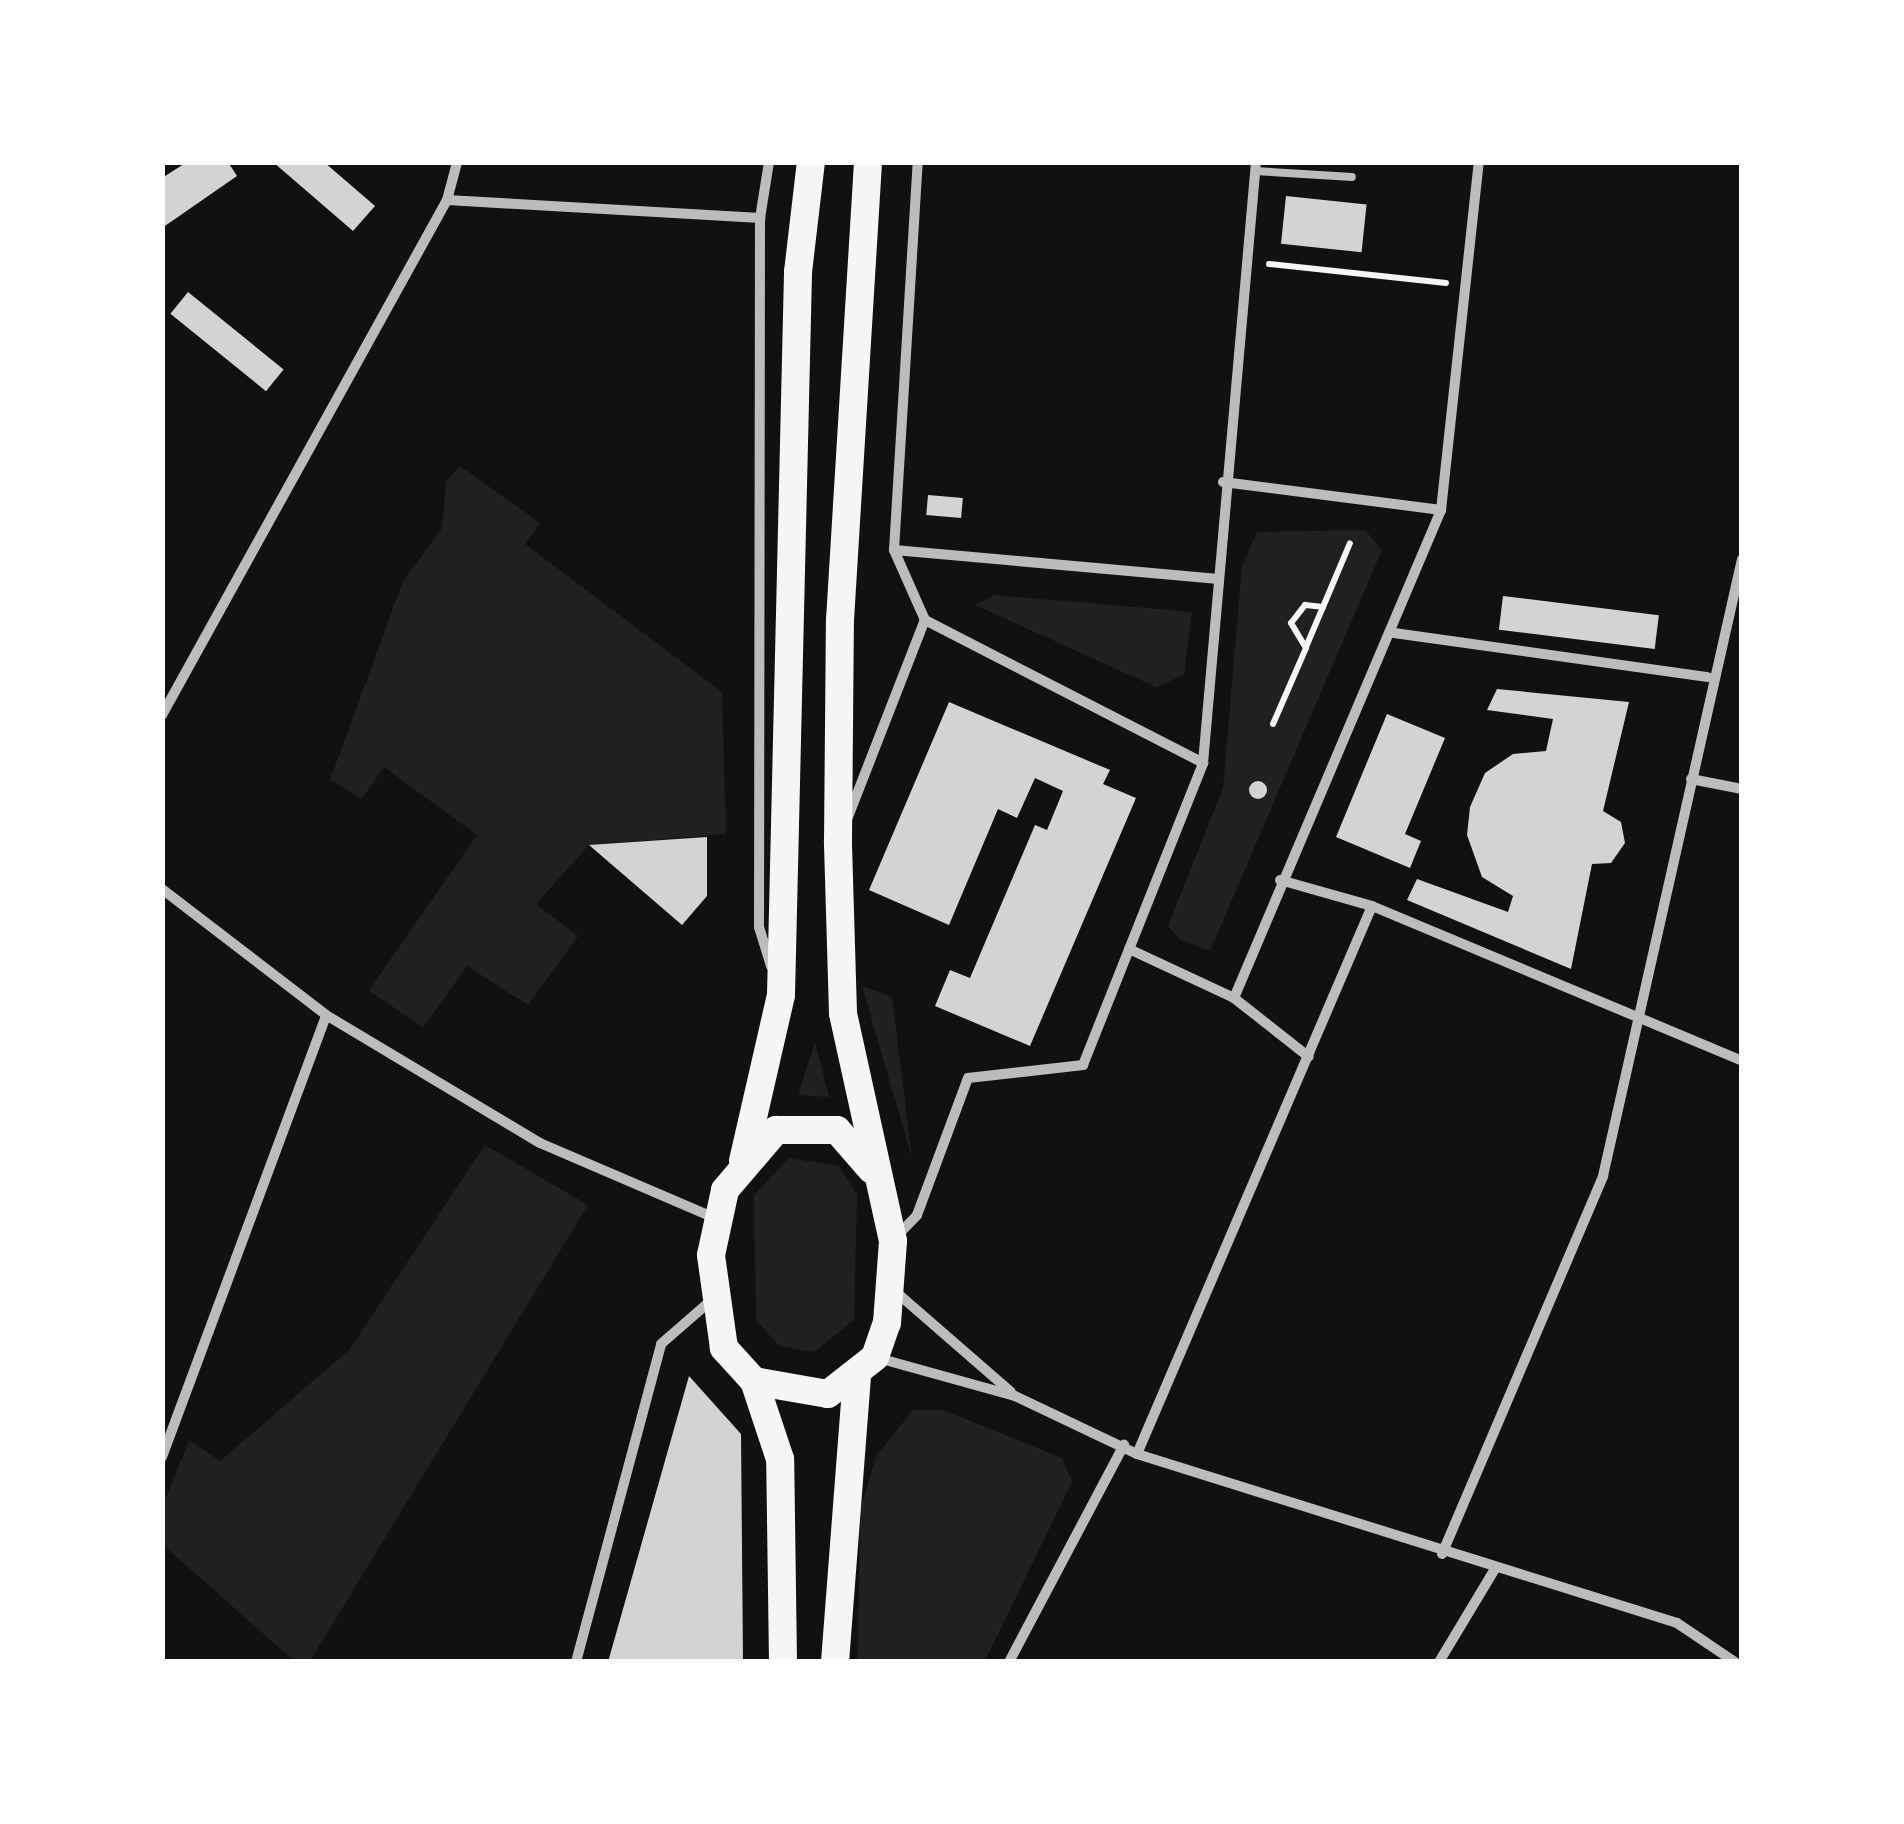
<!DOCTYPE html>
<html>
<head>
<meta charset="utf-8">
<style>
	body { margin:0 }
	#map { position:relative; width:1904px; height:1824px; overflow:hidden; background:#111; font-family:"Nunito Sans",sans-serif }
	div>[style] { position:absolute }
	.green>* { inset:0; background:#202020 }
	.building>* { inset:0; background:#d3d3d3; transform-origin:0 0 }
	.round { border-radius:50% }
	.path>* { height:6px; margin:-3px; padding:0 3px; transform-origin:3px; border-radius:3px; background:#f5f5f5 }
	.service>* { height:8px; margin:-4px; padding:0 4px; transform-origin:4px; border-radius:4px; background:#bcbcbc }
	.minor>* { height:10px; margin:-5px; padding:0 5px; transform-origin:5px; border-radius:5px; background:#bcbcbc }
	.trunk>* { height:28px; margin:-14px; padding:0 14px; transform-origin:14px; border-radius:14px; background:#f5f5f5 }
	span { translate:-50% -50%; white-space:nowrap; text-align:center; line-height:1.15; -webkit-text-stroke:8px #fff; paint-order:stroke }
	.frame { position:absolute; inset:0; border:165px solid #fff; pointer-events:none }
</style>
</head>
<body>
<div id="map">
	<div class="green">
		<i style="clip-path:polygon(460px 466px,540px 523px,525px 544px,722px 692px,726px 834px,589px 845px,536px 904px,578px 936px,528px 1005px,467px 966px,423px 1028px,369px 990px,477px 835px,384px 767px,362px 799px,330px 780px,403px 581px,442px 528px,446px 481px)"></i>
		<i style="clip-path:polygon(1365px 530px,1382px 550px,1210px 951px,1179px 939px,1168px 926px,1223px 788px,1242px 566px,1257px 532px)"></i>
		<i style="clip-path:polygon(995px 595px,1192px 612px,1184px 675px,1156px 687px,975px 605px)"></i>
		<i style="clip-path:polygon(862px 986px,892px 997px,912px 1158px)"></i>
		<i style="clip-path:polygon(815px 1042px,829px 1097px,798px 1095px)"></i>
		<i style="clip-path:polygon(485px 1145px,588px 1205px,310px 1661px,294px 1661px,163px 1545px,163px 1505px,189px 1440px,220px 1461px,349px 1350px)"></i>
		<i style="clip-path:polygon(789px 1158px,839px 1166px,857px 1195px,854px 1320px,814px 1352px,779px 1346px,756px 1320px,754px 1195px)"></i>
		<i style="clip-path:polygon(913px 1410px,943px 1410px,1062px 1458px,1072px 1482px,985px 1661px,858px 1661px,860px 1511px,876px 1456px)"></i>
	</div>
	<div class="building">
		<i style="clip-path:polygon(187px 162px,228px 162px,237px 176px,162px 228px,162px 178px)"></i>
		<i style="clip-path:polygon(273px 162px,324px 162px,375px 206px,353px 231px)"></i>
		<i style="left:1286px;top:196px;width:81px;height:48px;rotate:6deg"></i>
		<i style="left:188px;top:292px;width:123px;height:28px;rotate:39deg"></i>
		<i style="left:928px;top:495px;width:35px;height:20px;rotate:5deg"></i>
		<i style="left:1503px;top:596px;width:157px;height:34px;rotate:7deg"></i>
		<i style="clip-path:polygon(1497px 689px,1629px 702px,1603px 811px,1621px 822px,1625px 843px,1611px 863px,1592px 864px,1571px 969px,1407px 900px,1417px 879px,1508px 912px,1513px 896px,1482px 877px,1467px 835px,1470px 807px,1485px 773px,1513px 754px,1546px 751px,1553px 719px,1487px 710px)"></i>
		<i style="clip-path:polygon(949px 702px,1110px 770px,1103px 784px,1136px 798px,1030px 1046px,935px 1006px,950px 970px,970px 978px,1035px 825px,1047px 830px,1063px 791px,1035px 778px,1017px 818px,998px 809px,949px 925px,869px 890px)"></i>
		<i style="clip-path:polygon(1387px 714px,1445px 738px,1405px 834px,1421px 841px,1410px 868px,1336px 837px)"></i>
		<i class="round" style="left:1249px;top:781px;width:18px;height:18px"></i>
		<i style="clip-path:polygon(707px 837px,707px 896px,682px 925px,589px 845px)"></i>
		<i style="clip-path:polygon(689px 1376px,741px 1434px,743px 1662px,608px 1662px)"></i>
	</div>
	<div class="path">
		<i style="left:1269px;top:264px;width:178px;rotate:6.1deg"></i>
		<i style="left:1306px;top:647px;width:43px;rotate:-67deg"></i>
		<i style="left:1273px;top:724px;width:83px;rotate:-66.5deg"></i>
		<i style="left:1306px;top:648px;width:29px;rotate:-121deg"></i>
		<i style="left:1291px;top:623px;width:23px;rotate:-52deg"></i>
		<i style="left:1305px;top:605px;width:18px;rotate:6deg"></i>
		<i style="left:1323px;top:607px;width:69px;rotate:-67.1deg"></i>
	</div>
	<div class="service">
		<i style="left:1255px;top:171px;width:97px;rotate:3.5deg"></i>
	</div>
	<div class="minor">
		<i style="left:769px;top:162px;width:57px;rotate:99.1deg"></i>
		<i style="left:760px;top:218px;width:709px;rotate:90.08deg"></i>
		<i style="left:759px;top:927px;width:41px;rotate:72.9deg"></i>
		<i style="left:447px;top:200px;width:314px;rotate:3.3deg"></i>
		<i style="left:1223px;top:482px;width:220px;rotate:7.3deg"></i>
		<i style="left:894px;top:550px;width:323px;rotate:5.1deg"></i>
		<i style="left:925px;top:620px;width:313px;rotate:27.2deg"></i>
		<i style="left:1394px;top:633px;width:317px;rotate:8deg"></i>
		<i style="left:162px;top:715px;width:589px;rotate:-61.04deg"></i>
		<i style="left:447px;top:200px;width:39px;rotate:-75deg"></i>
		<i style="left:1691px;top:779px;width:52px;rotate:11.1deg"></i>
		<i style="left:848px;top:817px;width:212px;rotate:-68.7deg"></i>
		<i style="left:925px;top:620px;width:77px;rotate:-113.9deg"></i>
		<i style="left:894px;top:550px;width:389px;rotate:-86.5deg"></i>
		<i style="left:1280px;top:880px;width:96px;rotate:15.8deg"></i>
		<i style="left:1372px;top:906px;width:401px;rotate:22.7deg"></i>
		<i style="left:162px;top:889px;width:207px;rotate:37.5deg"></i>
		<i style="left:326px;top:1015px;width:249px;rotate:30.9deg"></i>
		<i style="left:540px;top:1143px;width:193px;rotate:23.2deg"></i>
		<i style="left:1129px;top:949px;width:116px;rotate:25deg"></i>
		<i style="left:1234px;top:998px;width:95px;rotate:38.2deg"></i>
		<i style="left:1234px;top:998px;width:530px;rotate:-67.01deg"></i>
		<i style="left:1441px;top:510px;width:350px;rotate:-83.8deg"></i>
		<i style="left:897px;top:1236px;width:29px;rotate:-46deg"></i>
		<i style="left:917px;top:1215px;width:146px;rotate:-69.6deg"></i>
		<i style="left:968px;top:1078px;width:116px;rotate:-6.4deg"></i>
		<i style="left:1083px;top:1065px;width:325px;rotate:-68.3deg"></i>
		<i style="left:1203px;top:763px;width:603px;rotate:-84.96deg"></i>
		<i style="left:896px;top:1292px;width:152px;rotate:41deg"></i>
		<i style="left:878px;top:1358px;width:142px;rotate:15.5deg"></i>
		<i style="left:1015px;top:1396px;width:135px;rotate:25.4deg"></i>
		<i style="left:1137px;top:1454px;width:566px;rotate:17.38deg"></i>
		<i style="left:1677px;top:1623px;width:70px;rotate:33.9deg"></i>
		<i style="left:1137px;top:1454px;width:596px;rotate:-66.79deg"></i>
		<i style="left:162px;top:1457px;width:471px;rotate:-69.6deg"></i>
		<i style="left:1442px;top:1554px;width:411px;rotate:-66.9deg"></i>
		<i style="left:1603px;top:1176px;width:632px;rotate:-77.3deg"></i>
		<i style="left:576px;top:1662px;width:329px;rotate:-75deg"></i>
		<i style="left:661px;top:1344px;width:70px;rotate:-41deg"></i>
		<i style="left:1009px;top:1662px;width:246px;rotate:-62.1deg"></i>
		<i style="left:1439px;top:1662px;width:111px;rotate:-59deg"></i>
	</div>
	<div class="trunk">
		<i style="left:743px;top:1161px;width:170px;rotate:-77.1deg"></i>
		<i style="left:781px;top:995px;width:723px;rotate:-88.65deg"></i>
		<i style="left:798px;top:272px;width:111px;rotate:-83.3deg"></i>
		<i style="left:754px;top:1381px;width:75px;rotate:10deg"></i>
		<i style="left:828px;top:1394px;width:60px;rotate:-38.2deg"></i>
		<i style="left:875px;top:1357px;width:36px;rotate:-71deg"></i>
		<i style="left:887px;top:1323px;width:82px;rotate:-85.8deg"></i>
		<i style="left:893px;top:1241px;width:233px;rotate:-102.4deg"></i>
		<i style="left:843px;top:1013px;width:172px;rotate:-91.7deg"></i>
		<i style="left:838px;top:841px;width:221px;rotate:-89.5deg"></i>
		<i style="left:840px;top:620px;width:459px;rotate:-86.5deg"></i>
		<i style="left:783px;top:1662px;width:203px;rotate:-90.8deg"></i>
		<i style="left:780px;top:1459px;width:82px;rotate:-108.4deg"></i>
		<i style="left:754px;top:1381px;width:45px;rotate:-132.3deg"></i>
		<i style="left:724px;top:1348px;width:94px;rotate:-98deg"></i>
		<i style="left:711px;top:1255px;width:66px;rotate:-77.8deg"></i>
		<i style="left:725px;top:1190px;width:79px;rotate:-49.6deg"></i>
		<i style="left:776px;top:1130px;width:61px"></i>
		<i style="left:837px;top:1130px;width:52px;rotate:48.9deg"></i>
		<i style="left:835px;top:1662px;width:288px;rotate:-85.6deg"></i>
	</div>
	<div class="frame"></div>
</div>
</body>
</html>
